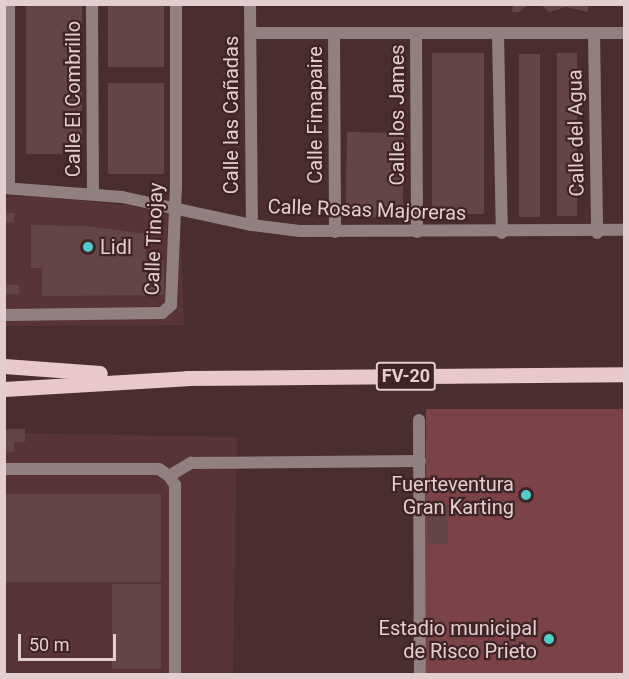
<!DOCTYPE html>
<html>
<head>
<meta charset="utf-8">
<style>
	body { margin:0 }
	#map { position:relative; width:629px; height:679px; overflow:hidden; background:#4a2d2f; font-family:Roboto,sans-serif }
	div>[style] { position:absolute }
	.built>* { inset:0; background:#593436; transform-origin:0 0 }
	.green>* { inset:0; background:#7b4347; transform-origin:0 0 }
	.building>* { inset:0; background:#644546; transform-origin:0 0 }
	.street>* { height:12px; margin:-6px; padding:0 6px; transform-origin:6px; border-radius:6px; background:#908080 }
	.primary>* { height:15px; margin:-7.5px; padding:0 7.5px; transform-origin:7.5px; border-radius:7.5px; background:#e9c8c9 }
	.dots>* { width:16px; height:16px; translate:-50% -50%; box-sizing:border-box; border:3px solid #3f2325; border-radius:50% }
	span { translate:-50% -50%; white-space:nowrap; text-align:center; line-height:1.15; -webkit-text-stroke:4.5px #3f2325; paint-order:stroke }
	.shield-label span { padding:2px 4px; background:#3f2325; border:2px solid; border-radius:4px; -webkit-text-stroke-width:0 }
	.shield-label { font-size:18px; color:#e2cecf; font-weight:700 }
	.street-label { font-size:20px; color:#e2cecf }
	.poi-label { font-size:20px; color:#e2cecf }
	.left { translate:0 -50%; text-align:left }
	.right { translate:-100% -50%; text-align:right }
	.frame { position:absolute; inset:0; border:6px solid #e2cecf; pointer-events:none }
	.scale { position:absolute; left:18px; top:634px; width:98px; height:27px; box-sizing:border-box; border:3px solid #e2cecf; border-top:0; padding-left:8px; font-size:18px; line-height:21px; white-space:nowrap; color:#e2cecf; -webkit-text-stroke:4px #3f2325; paint-order:stroke }
</style>
</head>
<body>
<div id="map">
	<div class="built">
		<i style="clip-path:polygon(35px 196px,126px 205px,180px 217px,184px 325px,5px 326px,4px 197px)"></i>
		<i style="left:5px;top:433px;width:232px;height:241px;rotate:1deg"></i>
	</div>
	<div class="green">
		<i style="left:426px;top:409px;width:198px;height:265px"></i>
	</div>
	<div class="building">
		<i style="left:26px;top:4px;width:56px;height:150px"></i>
		<i style="left:108px;top:4px;width:56px;height:63px"></i>
		<i style="clip-path:polygon(540px 4px,588px 4px,588px 12px,566px 7px,549px 12px)"></i>
		<i style="clip-path:polygon(513px 5px,527px 5px,520px 12px,512px 12px)"></i>
		<i style="left:432px;top:53px;width:52px;height:161px"></i>
		<i style="left:557px;top:53px;width:20px;height:163px"></i>
		<i style="left:519px;top:54px;width:21px;height:163px"></i>
		<i style="left:108px;top:83px;width:56px;height:91px"></i>
		<i style="left:347px;top:132px;width:57px;height:85px;rotate:1deg"></i>
		<i style="left:4px;top:213px;width:10px;height:9px"></i>
		<i style="clip-path:polygon(31px 225px,87px 226px,145px 234px,146px 261px,164px 261px,164px 295px,42px 296px,42px 268px,31px 268px)"></i>
		<i style="left:4px;top:285px;width:15px;height:9px"></i>
		<i style="clip-path:polygon(4px 429px,25px 429px,25px 442px,14px 442px,14px 452px,4px 452px)"></i>
		<i style="left:5px;top:494px;width:156px;height:88px"></i>
		<i style="clip-path:polygon(458px 504px,458px 515px,448px 515px,448px 544px,428px 544px,427px 514px,437px 505px)"></i>
		<i style="left:112px;top:584px;width:49px;height:85px"></i>
	</div>
	<div class="street">
		<i style="left:9px;top:4px;width:184px;rotate:90deg"></i>
		<i style="left:92px;top:4px;width:190px;rotate:89.7deg"></i>
		<i style="left:250px;top:4px;width:221px;rotate:89.5deg"></i>
		<i style="left:251px;top:33px;width:373px"></i>
		<i style="left:334px;top:33px;width:199px;rotate:89.7deg"></i>
		<i style="left:416px;top:33px;width:199px;rotate:89.7deg"></i>
		<i style="left:498px;top:33px;width:200px;rotate:88.9deg"></i>
		<i style="left:594px;top:33px;width:200px;rotate:89.1deg"></i>
		<i style="left:4px;top:188px;width:118px;rotate:4.4deg"></i>
		<i style="left:122px;top:197px;width:133px;rotate:12.2deg"></i>
		<i style="left:252px;top:225px;width:48px;rotate:7.1deg"></i>
		<i style="left:300px;top:231px;width:324px;rotate:-0.2deg"></i>
		<i style="left:4px;top:315px;width:158px;rotate:-0.7deg"></i>
		<i style="left:162px;top:313px;width:12px;rotate:-42deg"></i>
		<i style="left:171px;top:305px;width:118px;rotate:-87.6deg"></i>
		<i style="left:176px;top:187px;width:183px;rotate:-90deg"></i>
		<i style="left:419px;top:420px;width:254px;rotate:89.8deg"></i>
		<i style="left:4px;top:469px;width:155px"></i>
		<i style="left:159px;top:469px;width:12px;rotate:35deg"></i>
		<i style="left:169px;top:476px;width:11px;rotate:56deg"></i>
		<i style="left:175px;top:485px;width:189px;rotate:90deg"></i>
		<i style="left:169px;top:476px;width:26px;rotate:-31deg"></i>
		<i style="left:191px;top:463px;width:229px;rotate:-0.5deg"></i>
	</div>
	<div class="primary">
		<i style="left:4px;top:366px;width:96px;rotate:4.2deg"></i>
		<i style="left:4px;top:389px;width:183px;rotate:-3.4deg"></i>
		<i style="left:187px;top:378px;width:437px;rotate:-0.5deg"></i>
	</div>
	<div class="dots">
		<i style="left:88px;top:247px;background:#52cdce"></i>
		<i style="left:526px;top:495px;background:#52cdce"></i>
		<i style="left:549px;top:639px;background:#52cdce"></i>
	</div>
	<div class="shield-label">
		<span style="left:406px;top:376px">FV-20</span>
	</div>
	<div class="street-label">
		<span style="left:73px;top:99px;rotate:-90deg">Calle El Combrillo</span>
		<span style="left:231px;top:115px;rotate:-90deg">Calle las Cañadas</span>
		<span style="left:315px;top:115px;rotate:-90deg">Calle Fimapaire</span>
		<span style="left:397px;top:115px;rotate:-90deg">Calle los James</span>
		<span style="left:576px;top:133px;rotate:-91deg">Calle del Agua</span>
		<span style="left:367px;top:210px;rotate:2deg">Calle Rosas Majoreras</span>
		<span style="left:154px;top:239px;rotate:-88deg">Calle Tinojay</span>
	</div>
	<div class="poi-label">
		<span class="left" style="left:100px;top:247px">Lidl</span>
		<span class="right" style="left:514px;top:496px">Fuerteventura<br>Gran Karting</span>
		<span class="right" style="left:537px;top:640px">Estadio municipal<br>de Risco Prieto</span>
	</div>
	<div class="frame"></div>
	<div class="scale">50 m</div>
</div>
</body>
</html>
